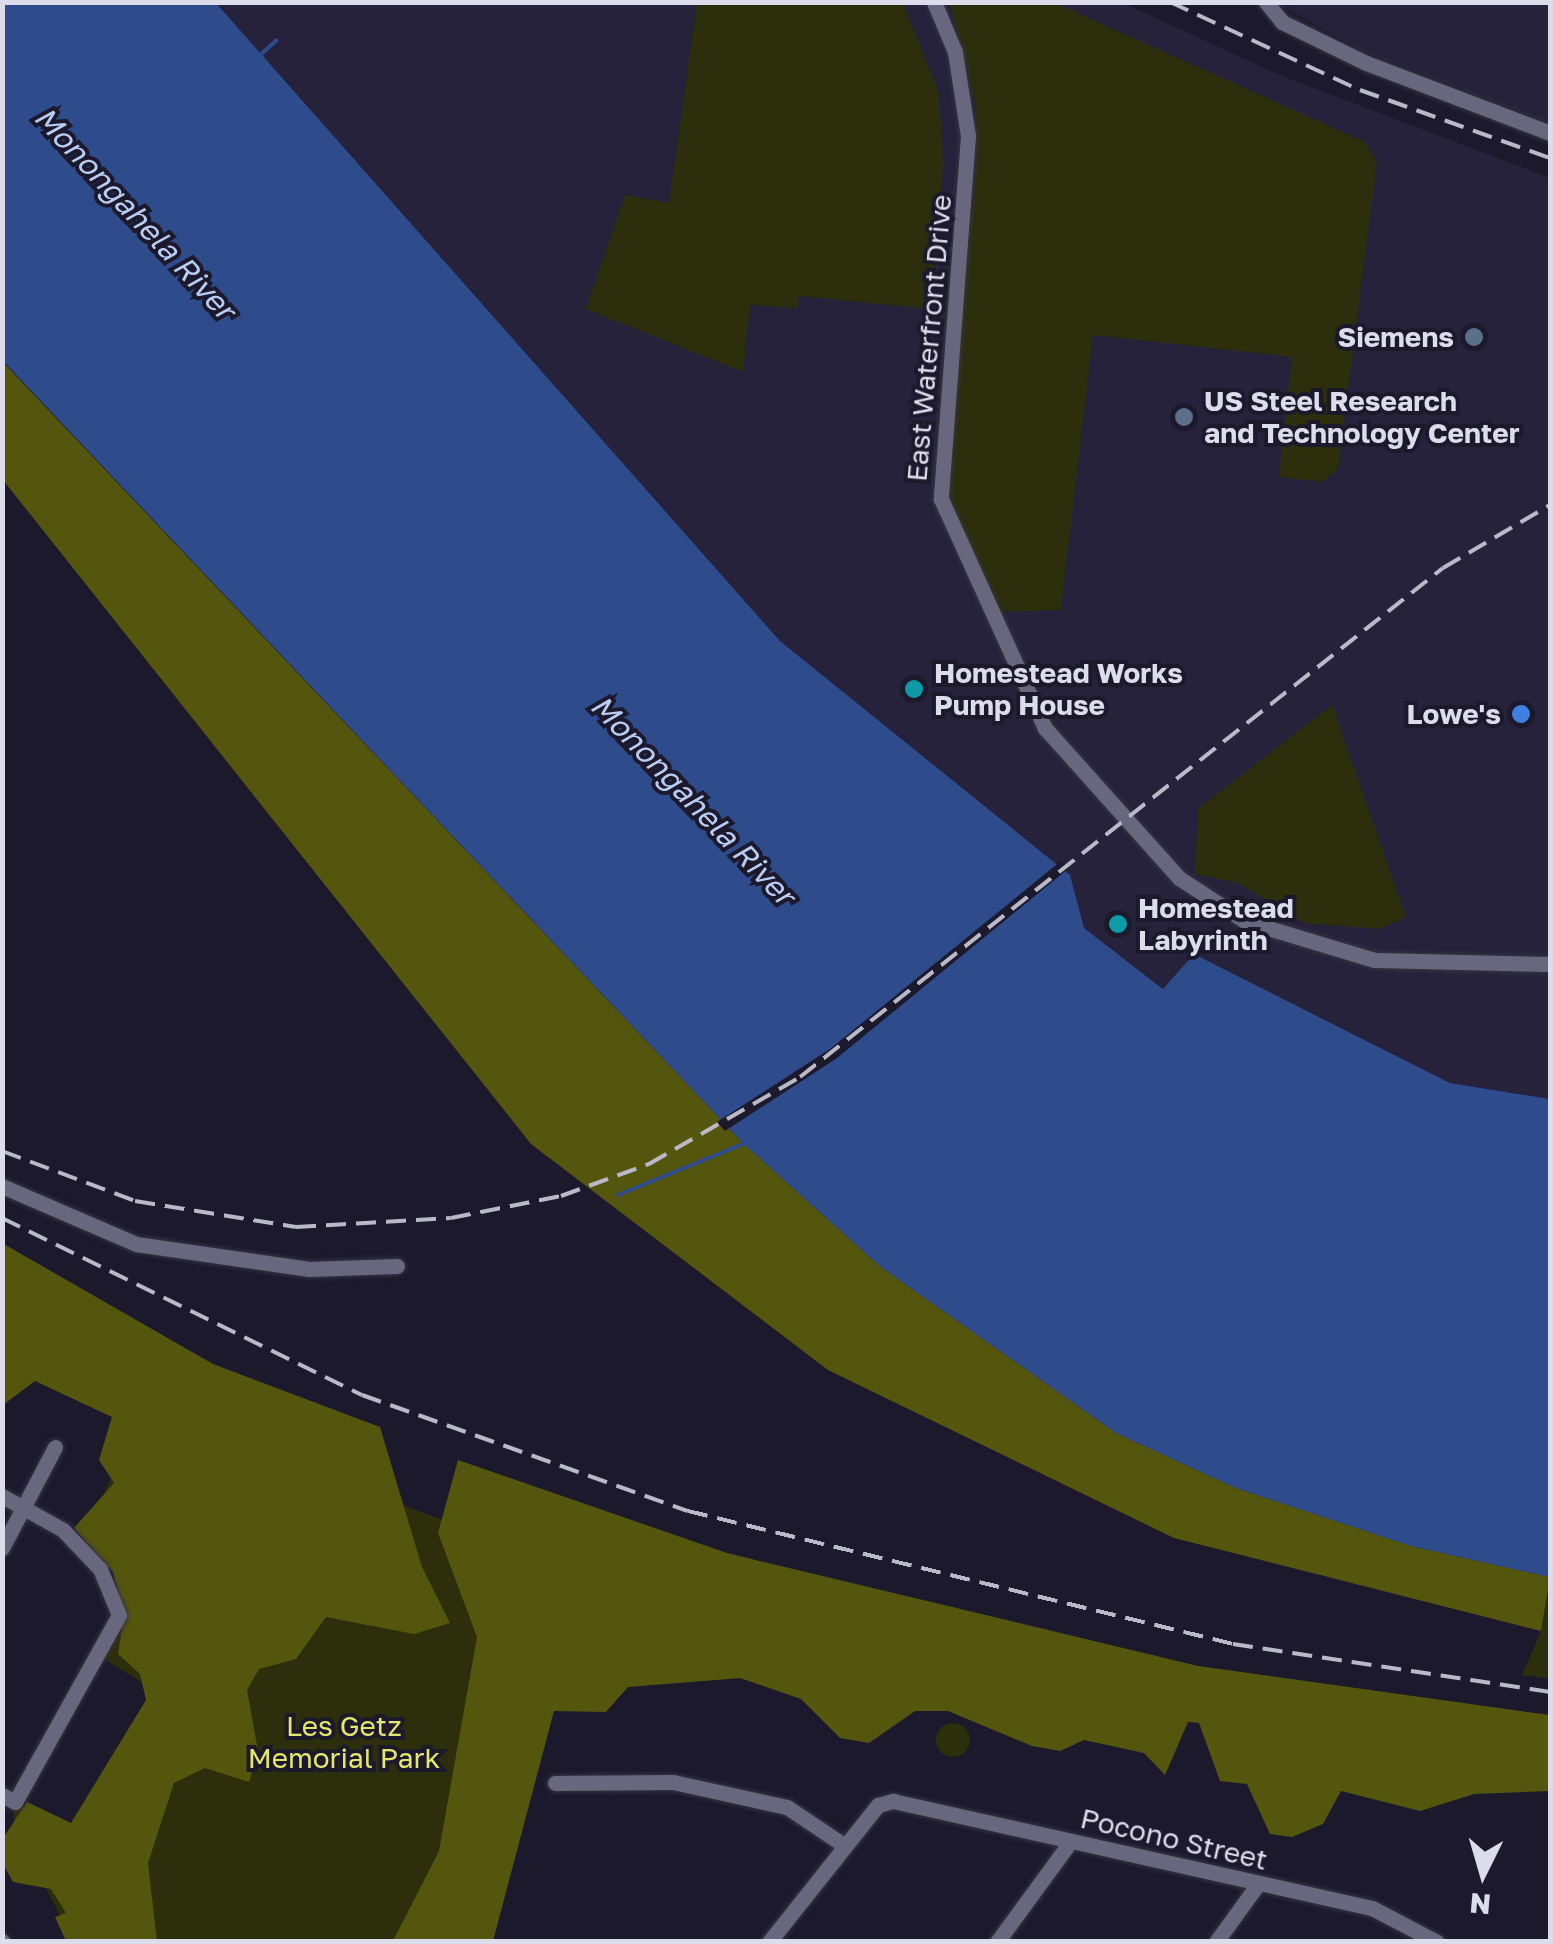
<!DOCTYPE html>
<html>
<head>
<meta charset="utf-8">
<style>
	body { margin:0 }
	#map { position:relative; width:1553px; height:1944px; overflow:hidden; background:#1c192c; font-family:"Golos Text",sans-serif }
	div>[style] { position:absolute }
	.built>* { inset:0; background:#26223b }
	.green>* { inset:0; background:#2d2e0c }
	.round { border-radius:50% }
	.forest>* { inset:0; background:#55560e }
	.water>* { inset:0; background:#2e4b8c }
	.pier>* { inset:0; background:#1c192c }
	.stream>* { height:4px; margin:-2px; padding:0 2px; transform-origin:2px; border-radius:2px; background:#2e4b8c }
	.roads { filter:drop-shadow(0 0 2px #363443) drop-shadow(0 0 2px #363443) }
	.minor>* { height:15px; margin:-7.5px; padding:0 7.5px; transform-origin:7.5px; border-radius:7.5px; background:#69677e }
	.rail>* { height:4px; margin-top:-2px; transform-origin:0; background:repeating-linear-gradient(90deg,#bab9c8 0 20px,transparent 0 30px) }
	.dots>* { width:28px; height:28px; translate:-50% -50%; box-sizing:border-box; border:5px solid #1c192c; border-radius:50% }
	span { translate:-50% -50%; white-space:nowrap; text-align:center; line-height:1.15; -webkit-text-stroke:8px #1c192c; paint-order:stroke }
	.poi-label { font-size:28px; color:#dddcea; font-weight:700 }
	.right { translate:-100% -50%; text-align:right }
	.left { translate:0 -50%; text-align:left }
	.street-label { font-size:28px; color:#dddcea }
	.park-label { font-size:28px; color:#e2e770 }
	.water-label { font-size:30px; color:#b9cdf3; font-style:italic }
	.frame { position:absolute; inset:0; border:5px solid #dddcea; pointer-events:none }
	.north { position:absolute; left:1433px; top:1824px; width:100px; height:100px; -webkit-text-stroke:8px #1c192c; paint-order:stroke; rotate:185deg; font-size:28px; font-weight:700; line-height:40px; text-align:center; color:#dddcea }
	.north::after { content:''; display:block; margin:auto; width:35px; height:45px; background:#dddcea; clip-path:polygon(50% 0,100% 100%,50% 72%,0 100%) }
</style>
</head>
<body>
<div id="map">
	<div class="built">
		<i style="clip-path:polygon(216px 3px,1123px 3px,1282px 76px,1550px 178px,1550px 1099px,1450px 1083px,1195px 954px,1164px 989px,1084px 928px,1070px 875px,780px 641px)"></i>
		<i style="clip-path:polygon(1276px 3px,1550px 3px,1550px 124px,1361px 50px)"></i>
	</div>
	<div class="green">
		<i style="clip-path:polygon(697px 3px,903px 3px,939px 93px,943px 164px,931px 309px,799px 296px,797px 308px,750px 305px,743px 372px,586px 309px,625px 195px,669px 203px)"></i>
		<i style="clip-path:polygon(950px 3px,1055px 3px,1365px 142px,1377px 162px,1338px 469px,1322px 482px,1279px 477px,1292px 357px,1093px 335px,1061px 610px,996px 612px,951px 514px,945px 469px,977px 156px,976px 106px)"></i>
		<i style="clip-path:polygon(1332px 705px,1406px 917px,1379px 929px,1305px 923px,1238px 883px,1195px 874px,1198px 809px)"></i>
		<i style="clip-path:polygon(141px 1409px,552px 1560px,740px 1678px,546px 1693px,434px 1941px,73px 1941px,14px 1825px,14px 1800px,79px 1842px,157px 1692px,104px 1659px,124px 1614px,113px 1572px,83px 1542px)"></i>
		<i style="clip-path:polygon(1550px 1577px,1550px 1679px,1522px 1675px,1541px 1631px)"></i>
		<i class="round" style="left:936px;top:1723px;width:34px;height:34px"></i>
	</div>
	<div class="forest">
		<i style="clip-path:polygon(2px 361px,744px 1144px,881px 1267px,1116px 1433px,1236px 1488px,1411px 1546px,1550px 1577px,1541px 1631px,1174px 1538px,828px 1370px,531px 1144px,3px 480px)"></i>
		<i style="clip-path:polygon(2px 1243px,213px 1364px,380px 1427px,422px 1567px,450px 1623px,414px 1634px,326px 1617px,296px 1659px,259px 1669px,247px 1690px,258px 1751px,249px 1782px,205px 1768px,174px 1783px,148px 1863px,157px 1941px,66px 1941px,55px 1917px,66px 1913px,51px 1889px,13px 1882px,3px 1864px,3px 1838px,27px 1802px,71px 1823px,146px 1700px,140px 1674px,118px 1654px,124px 1614px,113px 1572px,74px 1528px,114px 1483px,99px 1460px,112px 1417px,35px 1381px,3px 1405px)"></i>
		<i style="clip-path:polygon(458px 1460px,727px 1553px,1198px 1666px,1550px 1715px,1550px 1791px,1474px 1794px,1420px 1811px,1341px 1791px,1323px 1824px,1292px 1837px,1270px 1834px,1247px 1784px,1220px 1781px,1199px 1723px,1188px 1722px,1165px 1775px,1144px 1753px,1084px 1740px,1060px 1751px,1032px 1746px,948px 1711px,915px 1711px,869px 1743px,840px 1738px,801px 1699px,740px 1678px,628px 1687px,606px 1712px,554px 1711px,493px 1941px,393px 1941px,439px 1851px,477px 1637px,438px 1533px)"></i>
	</div>
	<div class="water">
		<i style="clip-path:polygon(3px 3px,216px 3px,780px 641px,1070px 875px,1084px 928px,1163px 989px,1194px 954px,1450px 1083px,1550px 1099px,1550px 1577px,1411px 1546px,1236px 1488px,1116px 1433px,881px 1267px,744px 1144px,3px 361px)"></i>
	</div>
	<div class="pier">
		<i style="clip-path:polygon(1061px 861px,1069px 868px,837px 1058px,725px 1131px,717px 1122px,830px 1049px)"></i>
	</div>
	<div class="stream">
		<i style="left:258px;top:57px;width:25px;rotate:-42deg"></i>
		<i style="left:618px;top:1195px;width:140px;rotate:-22.2deg"></i>
	</div>
	<div class="roads">
		<div class="minor">
			<i style="left:934px;top:2px;width:54px;rotate:67.2deg"></i>
			<i style="left:955px;top:52px;width:85px;rotate:81.2deg"></i>
			<i style="left:968px;top:136px;width:364px;rotate:94.3deg"></i>
			<i style="left:941px;top:499px;width:252px;rotate:65.6deg"></i>
			<i style="left:1045px;top:728px;width:201px;rotate:48.2deg"></i>
			<i style="left:1179px;top:878px;width:79px;rotate:33.1deg"></i>
			<i style="left:1245px;top:921px;width:135px;rotate:16.8deg"></i>
			<i style="left:1374px;top:960px;width:176px;rotate:1.3deg"></i>
			<i style="left:1266px;top:2px;width:26px;rotate:51deg"></i>
			<i style="left:1282px;top:22px;width:93px;rotate:26deg"></i>
			<i style="left:1366px;top:63px;width:197px;rotate:20.8deg"></i>
			<i style="left:2px;top:1186px;width:146px;rotate:23.4deg"></i>
			<i style="left:136px;top:1244px;width:175px;rotate:8.2deg"></i>
			<i style="left:309px;top:1269px;width:88px;rotate:-2deg"></i>
			<i style="left:2px;top:1496px;width:70px;rotate:29.1deg"></i>
			<i style="left:63px;top:1530px;width:54px;rotate:46.5deg"></i>
			<i style="left:100px;top:1569px;width:50px;rotate:67.6deg"></i>
			<i style="left:119px;top:1615px;width:214px;rotate:119.1deg"></i>
			<i style="left:15px;top:1802px;width:15px;rotate:-152deg"></i>
			<i style="left:2px;top:1548px;width:114px;rotate:-62.3deg"></i>
			<i style="left:555px;top:1783px;width:118px;rotate:-0.5deg"></i>
			<i style="left:673px;top:1782px;width:117px;rotate:12.4deg"></i>
			<i style="left:787px;top:1807px;width:70px;rotate:33.9deg"></i>
			<i style="left:2px;top:1941px;width:1px;rotate:45deg"></i>
			<i style="left:769px;top:1942px;width:175px;rotate:-51.5deg"></i>
			<i style="left:878px;top:1805px;width:16px;rotate:-15deg"></i>
			<i style="left:893px;top:1801px;width:491px;rotate:12.6deg"></i>
			<i style="left:1372px;top:1908px;width:73px;rotate:27.6deg"></i>
			<i style="left:997px;top:1942px;width:125px;rotate:-53.8deg"></i>
			<i style="left:1216px;top:1942px;width:72px;rotate:-54.1deg"></i>
		</div>
	</div>
	<div class="rail">
		<i style="left:1170px;top:2px;width:209px;rotate:24.9deg"></i>
		<i style="left:1360px;top:90px;width:202px;rotate:19.7deg"></i>
		<i style="left:2px;top:1151px;width:142px;rotate:20.6deg"></i>
		<i style="left:135px;top:1201px;width:163px;rotate:9.2deg"></i>
		<i style="left:296px;top:1227px;width:155px;rotate:-3.3deg"></i>
		<i style="left:451px;top:1218px;width:112px;rotate:-11.3deg"></i>
		<i style="left:561px;top:1196px;width:94px;rotate:-20deg"></i>
		<i style="left:649px;top:1164px;width:174px;rotate:-29.9deg"></i>
		<i style="left:800px;top:1077px;width:820px;rotate:-38.37deg"></i>
		<i style="left:1443px;top:568px;width:124px;rotate:-30.5deg"></i>
		<i style="left:2px;top:1218px;width:401px;rotate:26.2deg"></i>
		<i style="left:362px;top:1395px;width:346px;rotate:19.6deg"></i>
		<i style="left:688px;top:1511px;width:561px;rotate:13.71deg"></i>
		<i style="left:1233px;top:1644px;width:321px;rotate:8.6deg"></i>
	</div>
	<div class="dots">
		<i style="left:1474px;top:337px;background:#5c6f8a"></i>
		<i style="left:1184px;top:417px;background:#5c6f8a"></i>
		<i style="left:914px;top:689px;background:#0f9aa8"></i>
		<i style="left:1521px;top:714px;background:#3f7fe0"></i>
		<i style="left:1118px;top:924px;background:#0f9aa8"></i>
	</div>
	<div class="poi-label">
		<span class="right" style="left:1454px;top:337px">Siemens</span>
		<span class="left" style="left:1204px;top:417px">US Steel Research<br>and Technology Center</span>
		<span class="left" style="left:934px;top:689px">Homestead Works<br>Pump House</span>
		<span class="right" style="left:1501px;top:714px">Lowe's</span>
		<span class="left" style="left:1138px;top:924px">Homestead<br>Labyrinth</span>
	</div>
	<div class="street-label">
		<span style="left:929px;top:338px;rotate:-85deg">East Waterfront Drive</span>
		<span style="left:1174px;top:1839px;rotate:13deg">Pocono Street</span>
	</div>
	<div class="park-label">
		<span style="left:344px;top:1742px">Les Getz<br>Memorial Park</span>
	</div>
	<div class="water-label">
		<span style="left:135px;top:213px;rotate:47deg">Monongahela River</span>
		<span style="left:693px;top:800px;rotate:46deg">Monongahela River</span>
	</div>
	<div class="frame"></div>
	<div class="north">N</div>
</div>
</body>
</html>
